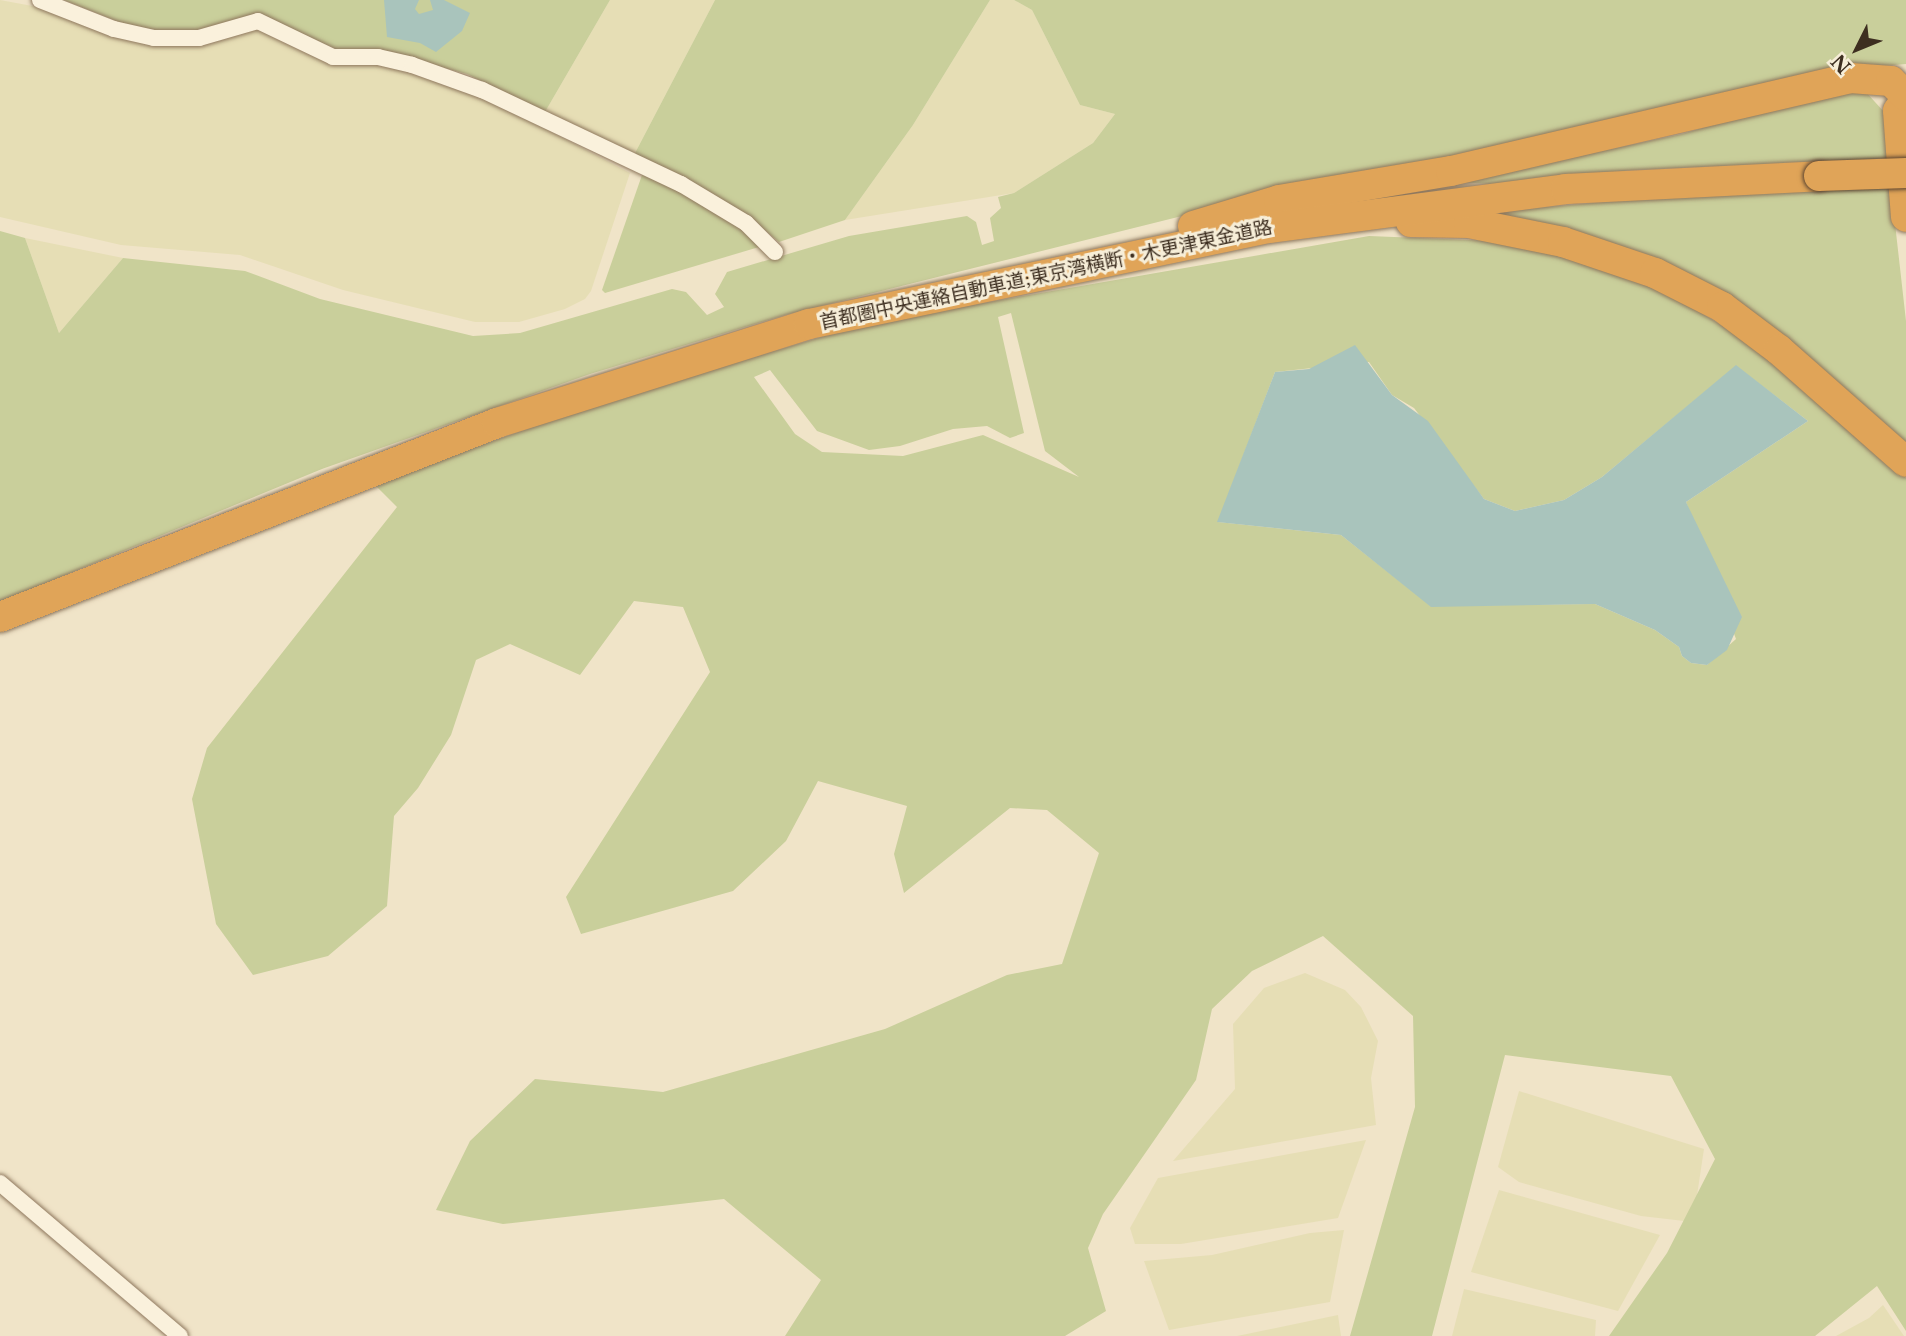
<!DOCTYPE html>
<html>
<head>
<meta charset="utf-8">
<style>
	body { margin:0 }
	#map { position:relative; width:1906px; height:1336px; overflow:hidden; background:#f0e4c8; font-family:"Libre Baskerville","Noto Sans JP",serif }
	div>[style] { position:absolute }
	.farmland>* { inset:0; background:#e6deb5 }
	.green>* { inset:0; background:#c9cf9b }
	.water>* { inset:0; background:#a9c4bc }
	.roads { filter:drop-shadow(0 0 2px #8d765c) drop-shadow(0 0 2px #8d765c) }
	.minor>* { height:16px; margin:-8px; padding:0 8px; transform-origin:8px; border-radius:8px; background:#faf1dc }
	.motorway>* { height:30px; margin:-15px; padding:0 15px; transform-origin:15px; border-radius:15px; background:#e0a458 }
	.bridges { filter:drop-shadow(0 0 2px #5b4430) drop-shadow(0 0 2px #5b4430) }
	.motorway-bridge>* { height:30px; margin:-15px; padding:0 15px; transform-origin:15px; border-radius:15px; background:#e0a458 }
	span { translate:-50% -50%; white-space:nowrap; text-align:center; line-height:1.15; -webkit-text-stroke:6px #f7eed8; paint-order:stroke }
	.street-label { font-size:19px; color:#3d2e20 }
	.north { position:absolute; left:1822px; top:14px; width:70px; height:70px; -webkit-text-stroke:5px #f7eed8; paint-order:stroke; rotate:227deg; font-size:19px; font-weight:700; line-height:28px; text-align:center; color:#3d2e20 }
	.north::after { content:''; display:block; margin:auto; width:24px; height:32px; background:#3d2e20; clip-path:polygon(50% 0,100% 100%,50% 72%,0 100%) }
</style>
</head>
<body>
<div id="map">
	<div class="farmland">
		<i style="clip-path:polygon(0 0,54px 10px,158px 44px,186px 46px,252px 28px,271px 30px,301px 49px,372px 60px,479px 94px,630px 173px,591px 291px,585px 299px,565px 309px,519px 322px,475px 322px,343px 290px,240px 255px,121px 245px,0 217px)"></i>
		<i style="clip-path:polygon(610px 0,715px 0,634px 155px,545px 112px)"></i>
		<i style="clip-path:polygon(990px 0,1014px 0,1032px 10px,1080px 105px,1115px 114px,1093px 143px,1014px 193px,845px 220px,913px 125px)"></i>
		<i style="clip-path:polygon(25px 238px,123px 258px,59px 333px)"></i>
		<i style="clip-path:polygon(1305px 973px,1345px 990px,1361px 1007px,1378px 1041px,1371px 1078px,1376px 1125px,1173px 1161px,1235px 1089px,1233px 1024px,1264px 988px)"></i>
		<i style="clip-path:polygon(1519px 1091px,1704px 1149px,1693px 1222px,1641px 1216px,1519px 1182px,1498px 1167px)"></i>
		<i style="clip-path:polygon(1366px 1140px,1338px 1218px,1181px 1244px,1135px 1244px,1130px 1228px,1158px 1178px)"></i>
		<i style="clip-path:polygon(1499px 1190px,1660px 1235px,1618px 1311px,1471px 1272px)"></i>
		<i style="clip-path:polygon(1344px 1230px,1330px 1302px,1169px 1330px,1144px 1261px,1212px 1255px,1310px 1233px)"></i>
		<i style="clip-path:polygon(1464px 1289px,1596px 1320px,1595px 1336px,1452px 1336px)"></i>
		<i style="clip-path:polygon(1883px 1305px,1904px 1336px,1836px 1336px,1869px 1318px)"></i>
		<i style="clip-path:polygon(1338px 1315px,1341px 1336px,1237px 1336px)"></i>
	</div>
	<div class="green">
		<i style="clip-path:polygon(64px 0,610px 0,545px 112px,467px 74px,377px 50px,336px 49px,257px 14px,209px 30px,176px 33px,129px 26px)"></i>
		<i style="clip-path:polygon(715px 0,990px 0,913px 125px,845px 220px,779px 242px,746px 215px,634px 155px)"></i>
		<i style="clip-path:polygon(1014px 0,1906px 0,1906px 64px,1856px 68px,1186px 215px,785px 315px,590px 374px,322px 469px,0 602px,0 231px,25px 238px,59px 333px,123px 258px,245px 271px,320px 299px,473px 336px,520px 333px,672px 289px,686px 292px,707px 315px,724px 307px,715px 294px,727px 272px,849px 236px,967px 216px,976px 222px,982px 245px,994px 241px,990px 218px,1001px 208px,998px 197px,1014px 193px,1093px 143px,1115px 114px,1080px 105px,1032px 10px)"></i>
		<i style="clip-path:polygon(1865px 91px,1885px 113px,1891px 158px,1633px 170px,1490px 184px,1458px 182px,1682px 134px,1818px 94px)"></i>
		<i style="clip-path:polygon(642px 175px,683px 191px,743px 227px,759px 247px,605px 293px,602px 290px)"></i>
		<i style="clip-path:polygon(1891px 188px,1906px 321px,1906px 449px,1759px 323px,1466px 214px,1684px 195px)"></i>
		<i style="clip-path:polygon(evenodd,1369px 236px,1494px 241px,1575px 257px,1653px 284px,1746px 340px,1906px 478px,1906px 1331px,1877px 1286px,1815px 1336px,1609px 1336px,1667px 1253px,1715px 1159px,1671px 1076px,1505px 1055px,1432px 1336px,1350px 1336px,1415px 1107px,1413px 1016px,1323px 936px,1252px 971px,1212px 1009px,1196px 1080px,1103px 1214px,1088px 1248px,1106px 1311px,1065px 1336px,785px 1336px,821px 1280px,724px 1199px,503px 1224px,436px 1210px,470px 1141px,535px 1079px,663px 1092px,885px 1029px,1007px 975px,1062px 964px,1099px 853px,1047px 810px,1010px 808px,904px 893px,894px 854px,907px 806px,818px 781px,786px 841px,733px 891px,581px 934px,566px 897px,710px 672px,683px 607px,634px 601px,580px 675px,510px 644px,476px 660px,451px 735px,418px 788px,394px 816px,387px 906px,328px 956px,253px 975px,216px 924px,192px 799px,207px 748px,397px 507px,373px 483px,610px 400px,825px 336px,926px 313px,1369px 236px,1011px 313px,1045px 451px,1079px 477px,983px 435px,903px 456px,822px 452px,795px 434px,754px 377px,770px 370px,817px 431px,869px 450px,900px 446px,953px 429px,987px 426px,1010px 438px,1024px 433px,998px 317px,1011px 313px,1369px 236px,1369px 362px,1392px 395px,1414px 408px,1484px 499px,1515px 511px,1564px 500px,1602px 477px,1736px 366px,1808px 421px,1686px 502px,1736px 639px,1707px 665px,1691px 663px,1682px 656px,1679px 647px,1655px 630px,1595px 604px,1431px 606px,1341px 535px,1218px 522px,1275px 372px,1369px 362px)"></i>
	</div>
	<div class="water">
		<i style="clip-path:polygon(384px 0,419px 0,415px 9px,419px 14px,433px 10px,430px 0,444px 0,470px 13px,462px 31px,436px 52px,420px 43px,387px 37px)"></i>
		<i style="clip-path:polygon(1355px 345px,1392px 395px,1428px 421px,1484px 499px,1515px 511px,1564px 500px,1602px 477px,1736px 365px,1808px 421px,1686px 502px,1742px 617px,1727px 650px,1707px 665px,1691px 663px,1682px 656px,1679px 647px,1655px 630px,1595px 604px,1431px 607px,1341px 535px,1217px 522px,1275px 372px,1309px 369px)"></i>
	</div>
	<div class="roads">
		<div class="minor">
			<i style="left:40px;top:0;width:79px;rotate:21.4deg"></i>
			<i style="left:114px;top:29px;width:41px;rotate:12.7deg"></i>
			<i style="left:154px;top:38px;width:45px"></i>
			<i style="left:199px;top:38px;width:61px;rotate:-16.1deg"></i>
			<i style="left:258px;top:21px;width:83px;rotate:25.6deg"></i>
			<i style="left:333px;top:57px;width:45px"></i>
			<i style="left:378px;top:57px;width:35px;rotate:13deg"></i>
			<i style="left:412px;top:65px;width:74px;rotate:19.7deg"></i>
			<i style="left:482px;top:90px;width:220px;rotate:25.3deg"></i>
			<i style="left:681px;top:184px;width:76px;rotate:31deg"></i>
			<i style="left:746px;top:223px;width:41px;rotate:45deg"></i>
			<i style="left:0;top:1183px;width:236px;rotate:40.4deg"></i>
		</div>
		<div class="motorway">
			<i style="left:1906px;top:99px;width:14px;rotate:124deg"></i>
			<i style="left:1898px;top:111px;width:106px;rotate:85.7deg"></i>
			<i style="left:1411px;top:222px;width:58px;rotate:1deg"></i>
			<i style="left:1469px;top:223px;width:96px;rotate:11.4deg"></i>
			<i style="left:1563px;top:242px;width:97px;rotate:18.6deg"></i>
			<i style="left:1655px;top:273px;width:75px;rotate:26.9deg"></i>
			<i style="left:1722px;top:307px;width:71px;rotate:37deg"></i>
			<i style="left:1779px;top:350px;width:169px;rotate:41.4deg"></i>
			<i style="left:1193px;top:226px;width:90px;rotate:-16.8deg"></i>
			<i style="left:1279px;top:200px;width:174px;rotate:-9.6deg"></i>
			<i style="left:1451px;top:171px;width:410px;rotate:-13.1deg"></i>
			<i style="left:1850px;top:78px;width:41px;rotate:4.2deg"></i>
			<i style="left:1891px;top:81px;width:21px;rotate:45deg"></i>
			<i style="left:0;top:617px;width:534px;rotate:-21.32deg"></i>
			<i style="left:497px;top:423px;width:327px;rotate:-17.6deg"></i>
			<i style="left:809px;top:324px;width:471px;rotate:-11.8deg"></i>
			<i style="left:1270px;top:228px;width:299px;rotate:-7.5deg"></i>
			<i style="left:1566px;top:189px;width:253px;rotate:-2.9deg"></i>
		</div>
	</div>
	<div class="bridges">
		<div class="motorway-bridge">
			<i style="left:1819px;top:176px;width:87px;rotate:-2deg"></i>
		</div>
	</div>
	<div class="street-label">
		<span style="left:1046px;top:275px;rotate:-12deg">首都圏中央連絡自動車道;東京湾横断・木更津東金道路</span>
	</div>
	<div class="north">N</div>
</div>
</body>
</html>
